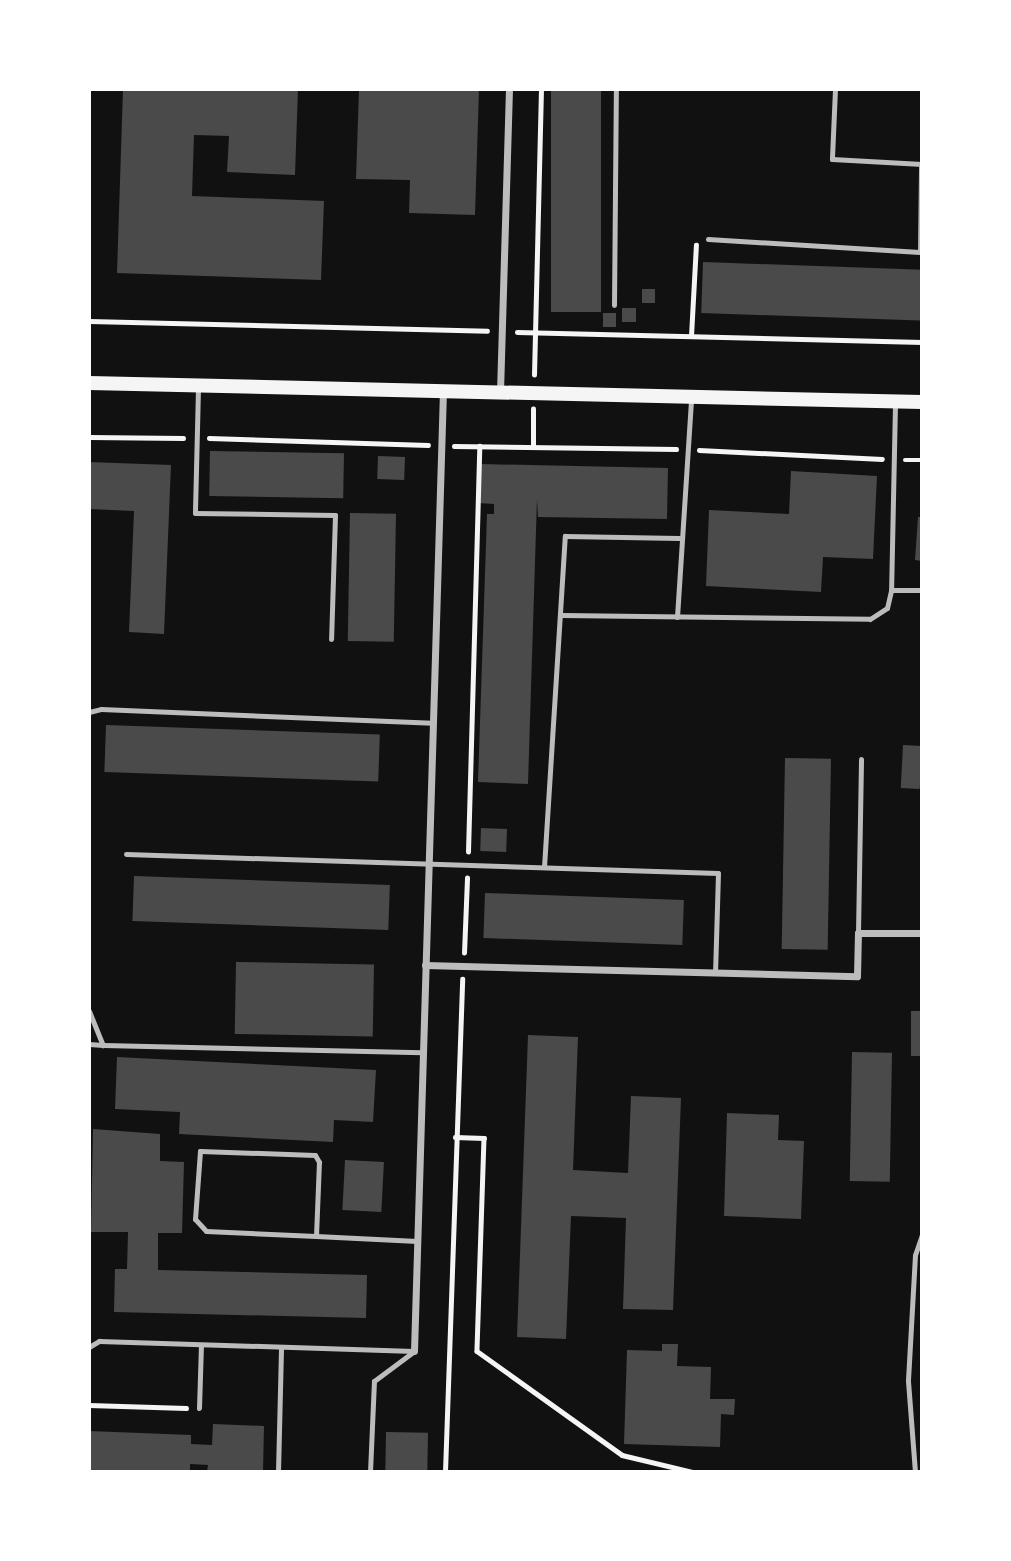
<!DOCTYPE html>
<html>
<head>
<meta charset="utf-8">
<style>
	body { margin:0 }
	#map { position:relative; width:1011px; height:1561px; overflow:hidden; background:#111; font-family:Helvetica,sans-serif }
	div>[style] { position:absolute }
	.building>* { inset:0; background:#4a4a4a; transform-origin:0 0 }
	.path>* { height:4.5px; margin:-2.25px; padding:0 2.25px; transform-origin:2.25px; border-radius:2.25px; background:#f5f5f5 }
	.service>* { height:5px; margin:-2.5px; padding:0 2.5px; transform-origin:2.5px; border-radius:2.5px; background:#bcbcbc }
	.minor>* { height:7px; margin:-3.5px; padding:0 3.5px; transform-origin:3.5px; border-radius:3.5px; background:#bcbcbc }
	.secondary>* { height:14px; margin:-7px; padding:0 7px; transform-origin:7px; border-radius:7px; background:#f5f5f5 }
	span { translate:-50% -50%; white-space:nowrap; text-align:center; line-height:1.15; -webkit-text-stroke:5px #fff; paint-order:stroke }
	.frame { position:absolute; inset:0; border:91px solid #fff; pointer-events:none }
</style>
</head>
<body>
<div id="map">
	<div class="building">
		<i style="clip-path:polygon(123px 89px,298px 89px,295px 175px,227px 172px,229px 136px,194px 135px,192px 196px,324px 201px,321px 280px,117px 273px)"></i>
		<i style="clip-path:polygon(359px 89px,479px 89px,475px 215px,409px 213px,410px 180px,356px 179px)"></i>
		<i style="left:551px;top:89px;width:50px;height:223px"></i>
		<i style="left:703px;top:262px;width:219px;height:51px;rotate:2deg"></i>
		<i style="left:642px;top:289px;width:13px;height:14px"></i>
		<i style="left:622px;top:308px;width:14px;height:14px"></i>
		<i style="left:603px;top:313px;width:13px;height:14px"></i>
		<i style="left:210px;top:451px;width:134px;height:45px;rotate:1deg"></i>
		<i style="left:378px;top:456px;width:27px;height:23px;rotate:2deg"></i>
		<i style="clip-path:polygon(89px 462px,171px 465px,164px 634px,129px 632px,134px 511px,89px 509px)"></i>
		<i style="clip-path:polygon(479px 464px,668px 468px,667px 519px,538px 517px,537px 499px,528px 784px,478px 782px,487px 514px,494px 514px,494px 504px,478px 503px)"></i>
		<i style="clip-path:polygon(791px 471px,877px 476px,873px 559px,823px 557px,821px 592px,706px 586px,709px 510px,789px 514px)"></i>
		<i style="left:350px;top:513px;width:46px;height:128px;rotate:1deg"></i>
		<i style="clip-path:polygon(918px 517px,922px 517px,922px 561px,915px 560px)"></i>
		<i style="left:106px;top:725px;width:274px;height:47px;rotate:2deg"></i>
		<i style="left:903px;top:745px;width:19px;height:43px;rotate:3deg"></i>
		<i style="left:785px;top:758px;width:46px;height:191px;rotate:1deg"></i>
		<i style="left:481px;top:828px;width:26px;height:23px;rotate:2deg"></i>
		<i style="left:134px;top:876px;width:256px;height:45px;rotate:2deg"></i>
		<i style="left:485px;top:893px;width:199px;height:45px;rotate:2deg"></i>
		<i style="left:236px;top:962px;width:138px;height:72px;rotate:1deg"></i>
		<i style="left:911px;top:1011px;width:11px;height:45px"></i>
		<i style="clip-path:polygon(528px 1035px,578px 1037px,573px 1170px,628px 1173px,631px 1096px,681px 1098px,673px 1310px,623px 1309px,626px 1218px,571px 1216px,566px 1339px,517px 1337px)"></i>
		<i style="left:852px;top:1052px;width:40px;height:129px;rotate:1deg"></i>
		<i style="clip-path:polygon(117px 1057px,376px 1070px,373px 1122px,334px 1120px,333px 1142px,179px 1134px,180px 1112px,115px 1109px)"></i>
		<i style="clip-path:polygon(727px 1113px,779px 1115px,778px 1140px,804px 1141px,801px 1219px,724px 1216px)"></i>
		<i style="clip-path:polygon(93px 1129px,160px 1134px,160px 1161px,184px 1162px,182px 1233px,158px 1233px,158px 1270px,367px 1275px,366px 1318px,114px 1312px,115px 1269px,127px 1269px,128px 1232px,91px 1232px)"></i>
		<i style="left:345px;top:1160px;width:39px;height:50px;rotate:3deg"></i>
		<i style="clip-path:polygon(662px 1344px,678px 1344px,677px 1366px,711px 1367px,710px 1399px,735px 1399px,734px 1415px,721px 1414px,720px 1447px,624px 1444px,627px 1350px,662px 1351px)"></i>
		<i style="clip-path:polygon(213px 1424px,264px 1426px,263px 1472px,207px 1472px,208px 1465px,190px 1464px,190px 1472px,89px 1472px,89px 1431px,191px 1435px,191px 1444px,212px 1445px)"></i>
		<i style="left:386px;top:1432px;width:42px;height:40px;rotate:1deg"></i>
	</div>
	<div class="path">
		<i style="left:89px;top:321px;width:398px;rotate:1.4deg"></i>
		<i style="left:517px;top:332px;width:405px;rotate:1.4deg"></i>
		<i style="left:691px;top:336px;width:91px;rotate:-86.9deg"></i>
		<i style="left:534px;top:375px;width:286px;rotate:-88.6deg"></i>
		<i style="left:89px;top:437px;width:94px;rotate:0.6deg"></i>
		<i style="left:209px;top:438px;width:219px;rotate:1.8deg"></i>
		<i style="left:454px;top:446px;width:222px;rotate:0.8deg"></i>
		<i style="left:533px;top:447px;width:38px;rotate:-90deg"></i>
		<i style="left:699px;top:450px;width:183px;rotate:2.8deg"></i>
		<i style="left:905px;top:460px;width:17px"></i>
		<i style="left:468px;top:852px;width:406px;rotate:-88.4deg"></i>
		<i style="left:464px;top:953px;width:75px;rotate:-87.7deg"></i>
		<i style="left:455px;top:1137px;width:29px;rotate:2deg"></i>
		<i style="left:484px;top:1138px;width:213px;rotate:91.9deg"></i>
		<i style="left:477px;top:1351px;width:178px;rotate:35.6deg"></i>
		<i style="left:622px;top:1455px;width:73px;rotate:13.5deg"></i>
		<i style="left:89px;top:1405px;width:97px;rotate:1.8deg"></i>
		<i style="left:445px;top:1472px;width:493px;rotate:-88deg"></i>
	</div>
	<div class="service">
		<i style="left:835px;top:89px;width:70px;rotate:92.5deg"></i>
		<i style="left:832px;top:159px;width:90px;rotate:3.2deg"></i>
		<i style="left:708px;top:239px;width:212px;rotate:3.5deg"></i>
		<i style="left:920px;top:252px;width:88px;rotate:-89.3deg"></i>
		<i style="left:614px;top:305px;width:216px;rotate:-89.5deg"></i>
		<i style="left:198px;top:388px;width:125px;rotate:91.4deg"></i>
		<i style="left:195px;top:513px;width:140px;rotate:0.8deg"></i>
		<i style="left:335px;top:515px;width:124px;rotate:91.8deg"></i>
		<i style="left:895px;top:404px;width:186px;rotate:91.2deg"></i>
		<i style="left:891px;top:590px;width:31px"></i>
		<i style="left:562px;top:615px;width:308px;rotate:0.7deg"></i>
		<i style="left:870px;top:619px;width:20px;rotate:-33deg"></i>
		<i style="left:887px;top:608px;width:18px;rotate:-77deg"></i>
		<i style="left:677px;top:617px;width:217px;rotate:-86.3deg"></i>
		<i style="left:89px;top:712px;width:12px;rotate:-14deg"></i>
		<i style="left:101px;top:709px;width:331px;rotate:2.4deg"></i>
		<i style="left:126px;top:854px;width:592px;rotate:1.84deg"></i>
		<i style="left:718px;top:873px;width:99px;rotate:91.7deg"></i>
		<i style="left:544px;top:867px;width:332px;rotate:-86.4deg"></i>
		<i style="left:565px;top:536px;width:114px;rotate:1deg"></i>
		<i style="left:858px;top:933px;width:174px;rotate:-89deg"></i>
		<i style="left:89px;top:1011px;width:37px;rotate:68deg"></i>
		<i style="left:103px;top:1045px;width:319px;rotate:1.3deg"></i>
		<i style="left:89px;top:1044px;width:14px;rotate:4deg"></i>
		<i style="left:316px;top:1236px;width:74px;rotate:-87.7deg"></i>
		<i style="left:319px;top:1162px;width:8px;rotate:-120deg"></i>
		<i style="left:315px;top:1155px;width:115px;rotate:-178deg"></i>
		<i style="left:200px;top:1151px;width:68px;rotate:94.2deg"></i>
		<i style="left:195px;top:1219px;width:16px;rotate:47deg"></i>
		<i style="left:206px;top:1231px;width:110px;rotate:2.6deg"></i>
		<i style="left:316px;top:1236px;width:101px;rotate:2.8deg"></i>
		<i style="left:89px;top:1347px;width:12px;rotate:-31deg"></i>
		<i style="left:99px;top:1341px;width:315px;rotate:1.8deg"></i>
		<i style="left:199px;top:1408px;width:63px;rotate:-88.2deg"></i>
		<i style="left:278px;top:1472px;width:123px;rotate:-88.6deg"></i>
		<i style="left:370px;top:1472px;width:91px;rotate:-87.5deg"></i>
		<i style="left:374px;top:1381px;width:49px;rotate:-36.6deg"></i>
		<i style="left:915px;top:1472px;width:92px;rotate:-94.4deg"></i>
		<i style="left:908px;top:1380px;width:125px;rotate:-86.8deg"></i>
		<i style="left:915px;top:1255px;width:21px;rotate:-71deg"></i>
	</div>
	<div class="minor">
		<i style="left:500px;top:392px;width:303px;rotate:-88.3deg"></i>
		<i style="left:425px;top:965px;width:432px;rotate:1.5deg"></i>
		<i style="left:857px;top:976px;width:43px;rotate:-88.7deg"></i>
		<i style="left:858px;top:933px;width:64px"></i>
		<i style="left:414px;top:1351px;width:960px;rotate:-88.27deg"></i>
	</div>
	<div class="secondary">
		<i style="left:89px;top:383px;width:833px;rotate:1.31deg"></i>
	</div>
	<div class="frame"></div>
</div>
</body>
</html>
